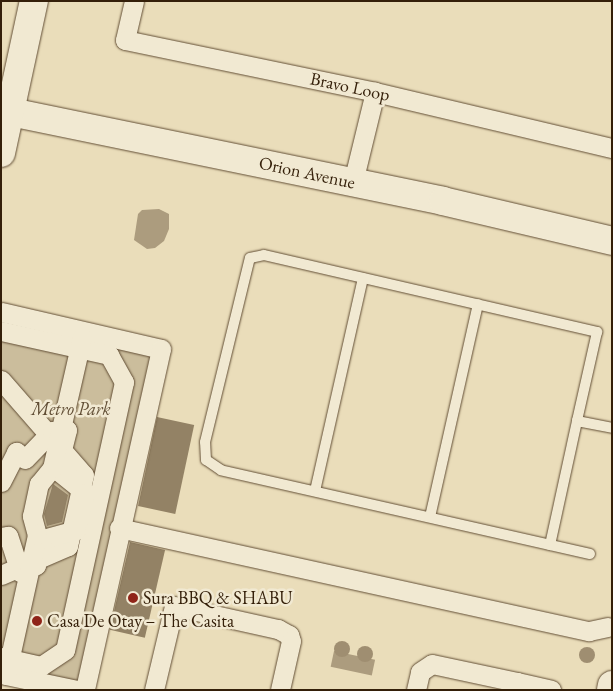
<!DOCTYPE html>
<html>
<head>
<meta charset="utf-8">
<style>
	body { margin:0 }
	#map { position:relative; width:613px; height:691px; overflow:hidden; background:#eaddba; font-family:"EB Garamond",serif }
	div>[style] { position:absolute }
	.green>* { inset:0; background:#cbbd9c }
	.water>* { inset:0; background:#ac9c7e; transform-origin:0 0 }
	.building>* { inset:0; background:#938265; transform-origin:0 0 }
	.roads { filter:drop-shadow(0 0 1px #624e35) drop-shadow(0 0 1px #624e35) }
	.lane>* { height:10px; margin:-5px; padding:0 5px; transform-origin:5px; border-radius:5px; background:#f1e9d2 }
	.street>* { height:19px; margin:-9.5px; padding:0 9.5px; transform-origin:9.5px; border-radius:9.5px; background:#f1e9d2 }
	.secondary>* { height:28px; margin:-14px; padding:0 14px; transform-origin:14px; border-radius:14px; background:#f1e9d2 }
	.trees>* { width:16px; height:16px; margin:-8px; border-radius:50%; background:#9f8e71 }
	.dots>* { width:14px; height:14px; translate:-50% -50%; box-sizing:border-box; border:2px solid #f1e9d2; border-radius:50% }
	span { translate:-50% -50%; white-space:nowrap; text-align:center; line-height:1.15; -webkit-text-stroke:5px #f1e9d2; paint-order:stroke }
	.street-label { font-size:18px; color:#341f09 }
	.park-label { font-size:18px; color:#614e35; font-style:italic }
	.poi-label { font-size:18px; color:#341f09 }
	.left { translate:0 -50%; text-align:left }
	.frame { position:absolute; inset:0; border:2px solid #341f09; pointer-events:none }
</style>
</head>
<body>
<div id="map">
	<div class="green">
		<i style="clip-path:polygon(1px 317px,146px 350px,153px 360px,82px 680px,72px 685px,1px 670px)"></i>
	</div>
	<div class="water">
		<i style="clip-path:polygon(159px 209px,169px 214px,169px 229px,164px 241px,155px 248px,147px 249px,134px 240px,138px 214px,142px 210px)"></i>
		<i style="left:334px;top:651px;width:42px;height:16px;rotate:12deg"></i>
	</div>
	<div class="building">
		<i style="left:157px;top:417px;width:38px;height:91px;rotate:12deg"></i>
		<i style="clip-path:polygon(53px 484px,68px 495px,62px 522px,47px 526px,44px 514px)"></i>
		<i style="left:130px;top:542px;width:36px;height:90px;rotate:13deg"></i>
	</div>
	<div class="roads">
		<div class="lane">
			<i style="left:315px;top:491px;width:218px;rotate:-77.3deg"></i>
			<i style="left:430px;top:517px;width:218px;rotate:-77.3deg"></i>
			<i style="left:550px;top:545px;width:127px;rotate:-77.7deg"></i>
			<i style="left:590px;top:554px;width:378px;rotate:-167.2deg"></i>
			<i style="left:221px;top:470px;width:18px;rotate:-146deg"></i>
			<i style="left:206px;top:460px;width:18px;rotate:-93deg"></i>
			<i style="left:205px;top:442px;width:189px;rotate:-76.3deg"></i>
			<i style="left:250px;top:258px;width:14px;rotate:-12deg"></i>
			<i style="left:264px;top:255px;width:342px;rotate:13deg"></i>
			<i style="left:597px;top:332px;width:91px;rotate:102.7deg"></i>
			<i style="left:577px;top:421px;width:36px;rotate:11deg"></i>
		</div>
		<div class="street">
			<i style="left:134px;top:1px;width:40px;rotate:103deg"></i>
			<i style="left:125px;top:40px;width:255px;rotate:11.7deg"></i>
			<i style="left:375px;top:92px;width:244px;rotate:13.3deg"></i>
			<i style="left:353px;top:182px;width:93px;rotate:-76.3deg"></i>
			<i style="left:1px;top:312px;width:164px;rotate:13deg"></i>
			<i style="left:161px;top:349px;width:349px;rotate:102.6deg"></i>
			<i style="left:1px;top:331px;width:111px;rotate:12.5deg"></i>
			<i style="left:109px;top:355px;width:31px;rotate:61deg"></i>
			<i style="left:124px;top:382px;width:274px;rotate:102.4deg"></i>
			<i style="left:65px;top:650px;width:29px;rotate:146deg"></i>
			<i style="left:41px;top:666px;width:41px;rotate:-167.3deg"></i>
			<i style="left:1px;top:380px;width:126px;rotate:48.9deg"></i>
			<i style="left:84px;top:475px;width:73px;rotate:102.7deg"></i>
			<i style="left:68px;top:546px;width:73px;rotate:156.6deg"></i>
			<i style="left:1px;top:482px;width:34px;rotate:-63deg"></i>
			<i style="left:16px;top:452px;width:11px;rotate:38deg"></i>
			<i style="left:25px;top:459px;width:39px;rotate:-46deg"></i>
			<i style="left:52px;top:431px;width:15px;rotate:-4deg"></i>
			<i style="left:67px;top:430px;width:41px;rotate:104deg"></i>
			<i style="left:57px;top:470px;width:36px;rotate:39deg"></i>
			<i style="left:85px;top:493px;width:38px;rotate:104deg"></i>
			<i style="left:76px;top:530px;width:35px;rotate:165deg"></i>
			<i style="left:42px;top:539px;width:27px;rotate:103deg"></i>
			<i style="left:36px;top:565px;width:17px;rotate:156deg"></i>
			<i style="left:20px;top:572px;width:38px;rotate:-108deg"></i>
			<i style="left:8px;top:536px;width:7px;rotate:172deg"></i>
			<i style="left:119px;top:528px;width:481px;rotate:12.4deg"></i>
			<i style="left:589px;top:631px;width:19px;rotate:-12deg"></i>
			<i style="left:1px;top:674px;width:78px;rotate:11.9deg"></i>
			<i style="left:6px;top:675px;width:143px;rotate:-77.5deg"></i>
			<i style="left:37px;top:535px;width:20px;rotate:-105deg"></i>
			<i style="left:32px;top:516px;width:33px;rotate:-78deg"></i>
			<i style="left:39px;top:484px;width:21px;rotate:-51deg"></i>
			<i style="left:52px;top:468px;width:134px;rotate:-77.1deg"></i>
			<i style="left:517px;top:682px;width:35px;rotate:13deg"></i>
			<i style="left:154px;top:690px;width:86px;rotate:-76.6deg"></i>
			<i style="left:174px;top:606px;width:107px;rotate:12.5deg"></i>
			<i style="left:278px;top:629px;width:13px;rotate:29deg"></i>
			<i style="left:289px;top:635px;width:6px;rotate:72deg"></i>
			<i style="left:291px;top:641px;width:50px;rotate:102.7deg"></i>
			<i style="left:416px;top:690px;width:18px;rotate:-77deg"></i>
			<i style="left:420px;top:672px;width:14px;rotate:-34deg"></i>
			<i style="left:432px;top:664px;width:87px;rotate:12deg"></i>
			<i style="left:517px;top:682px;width:8px;rotate:104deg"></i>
		</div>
		<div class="secondary">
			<i style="left:1px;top:110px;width:451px;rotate:11.6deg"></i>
			<i style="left:443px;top:201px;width:174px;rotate:13.3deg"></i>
			<i style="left:1px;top:153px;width:156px;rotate:-77.8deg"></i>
			<i style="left:611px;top:690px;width:5px;rotate:-79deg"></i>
		</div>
	</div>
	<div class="trees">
		<i style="left:342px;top:649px"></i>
		<i style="left:365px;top:654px"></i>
		<i style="left:587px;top:655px"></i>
	</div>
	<div class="dots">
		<i style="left:133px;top:598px;background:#8f2418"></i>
		<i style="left:37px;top:621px;background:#8f2418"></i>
	</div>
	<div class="street-label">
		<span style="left:350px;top:87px;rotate:12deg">Bravo Loop</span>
		<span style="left:307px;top:173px;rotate:12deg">Orion Avenue</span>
	</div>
	<div class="park-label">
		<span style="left:71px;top:409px">Metro Park</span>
	</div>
	<div class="poi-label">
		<span class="left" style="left:143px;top:598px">Sura BBQ &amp; SHABU</span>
		<span class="left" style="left:47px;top:621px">Casa De Otay – The Casita</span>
	</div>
	<div class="frame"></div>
</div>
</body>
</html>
